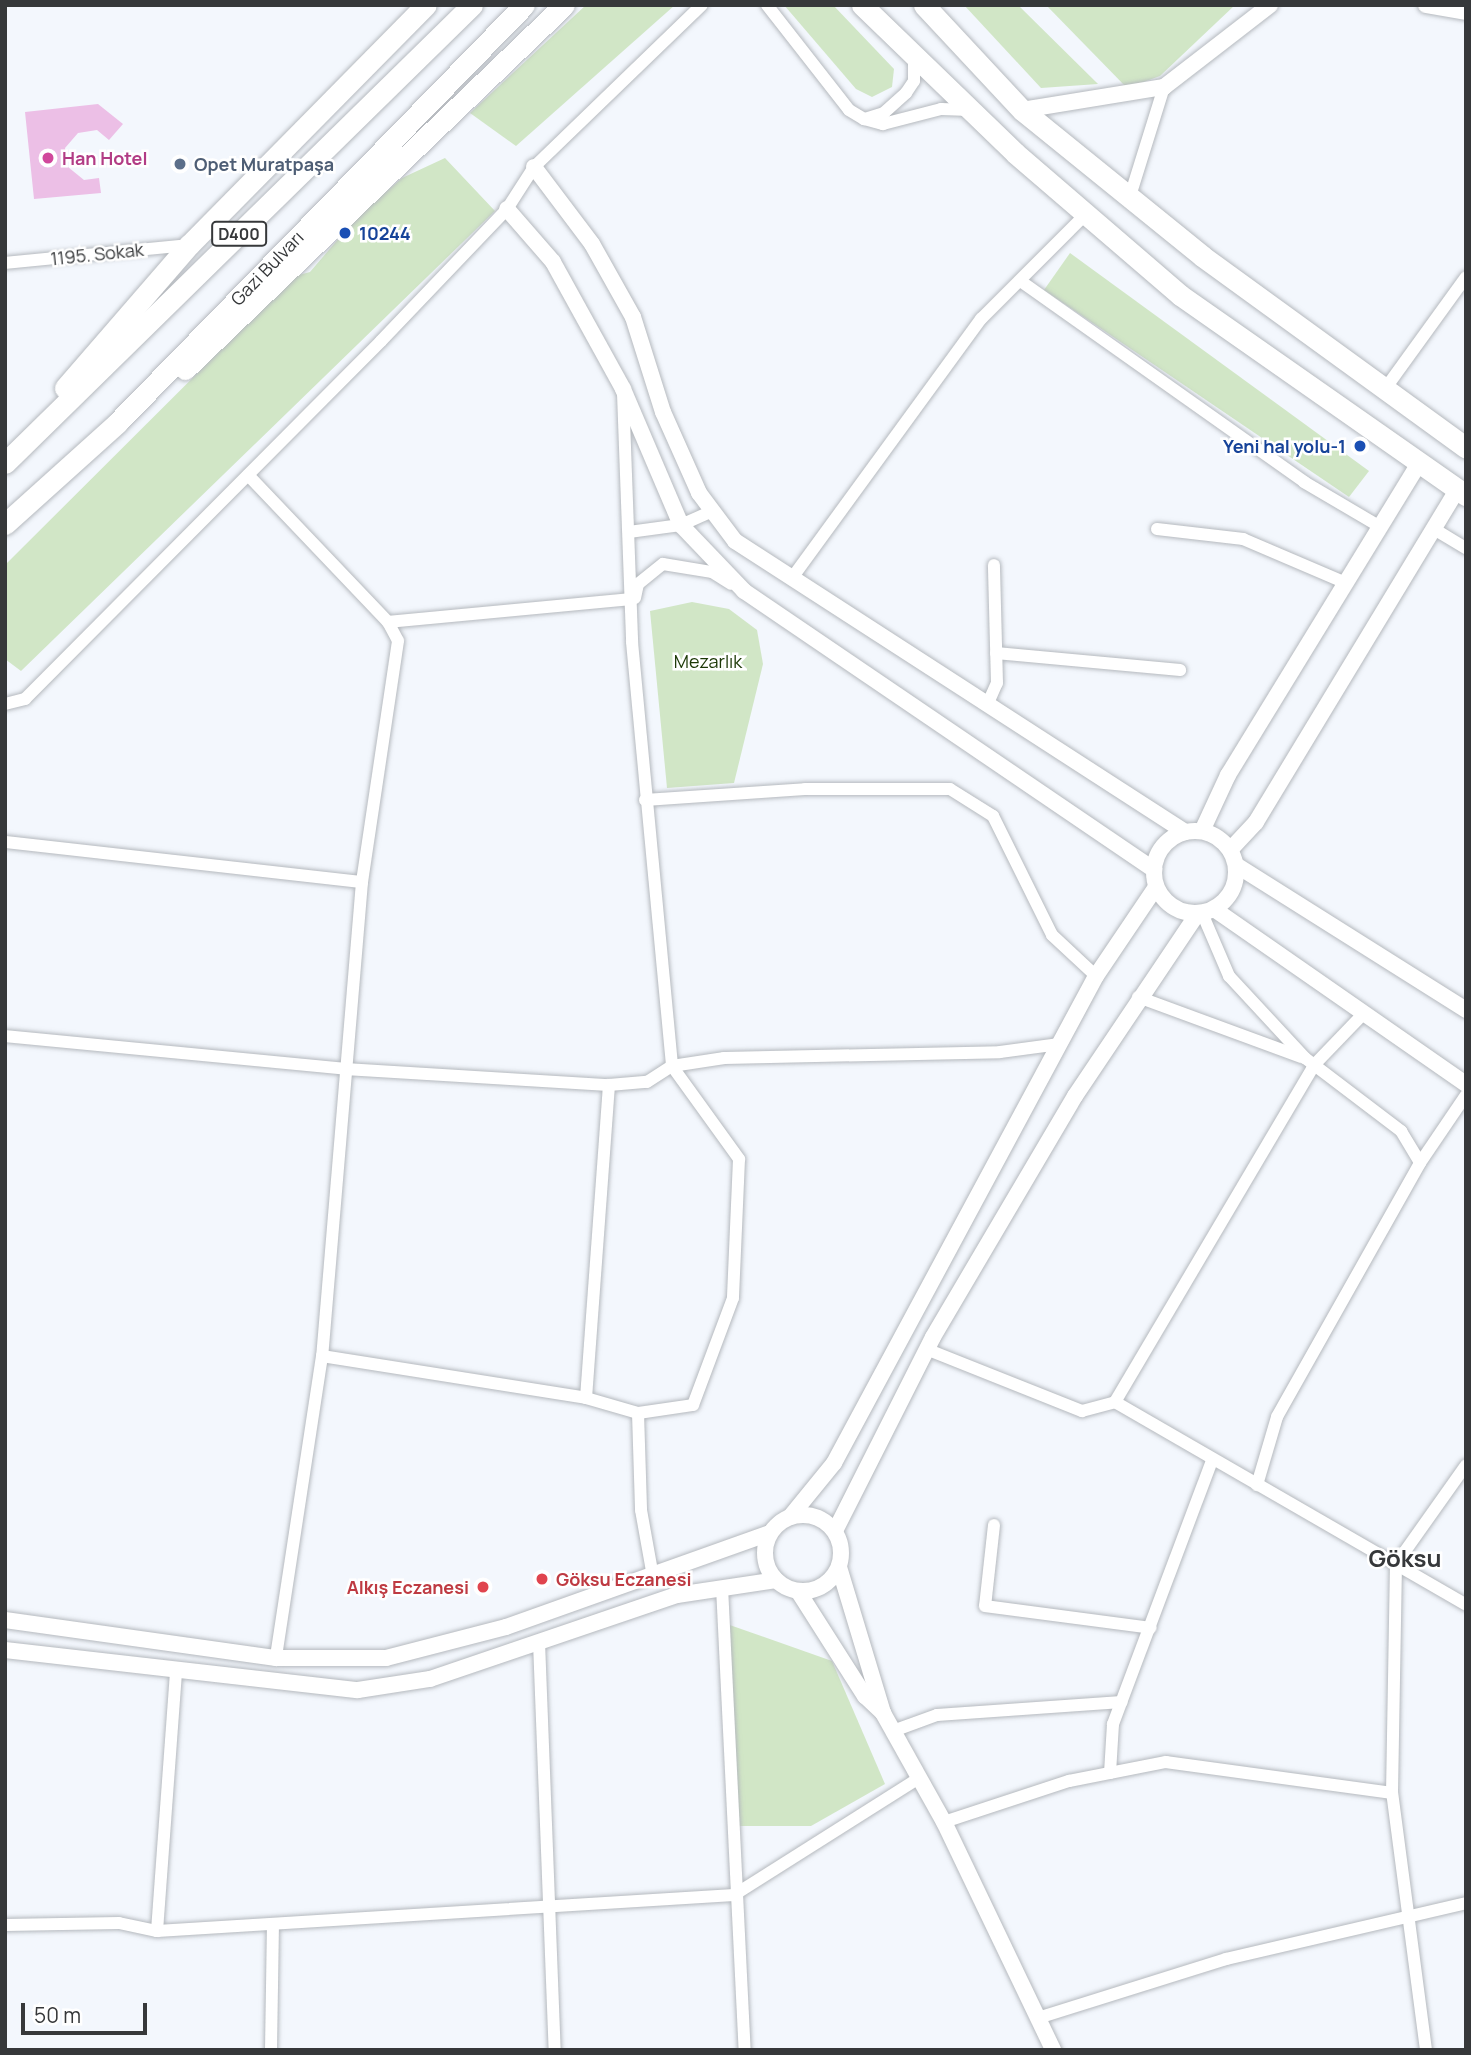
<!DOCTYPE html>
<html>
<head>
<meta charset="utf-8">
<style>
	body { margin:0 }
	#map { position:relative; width:1471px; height:2055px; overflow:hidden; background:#f3f7fd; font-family:Manrope,sans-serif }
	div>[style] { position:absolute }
	.green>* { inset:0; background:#d1e6c6 }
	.building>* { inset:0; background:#ecbfe6 }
	.roads { filter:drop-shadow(0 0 2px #b5b9be) drop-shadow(0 0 2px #b5b9be) }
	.minor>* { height:12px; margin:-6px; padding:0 6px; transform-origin:6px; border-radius:6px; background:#fff }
	.tertiary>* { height:16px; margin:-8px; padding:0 8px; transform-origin:8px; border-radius:8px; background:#fff }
	.tertiary>.ring { margin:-8px; padding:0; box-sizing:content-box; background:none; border:16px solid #fff; border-radius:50% }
	.primary>* { height:21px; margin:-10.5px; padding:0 10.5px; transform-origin:10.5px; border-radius:10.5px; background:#fff }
	.trunk>* { height:21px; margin:-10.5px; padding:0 10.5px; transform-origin:10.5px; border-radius:10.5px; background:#fff }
	.dots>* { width:19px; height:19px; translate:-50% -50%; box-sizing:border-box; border:4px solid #fff; border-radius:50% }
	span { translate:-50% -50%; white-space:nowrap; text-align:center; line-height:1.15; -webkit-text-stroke:5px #fff; paint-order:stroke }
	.shield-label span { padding:2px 5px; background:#fff; border:2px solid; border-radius:5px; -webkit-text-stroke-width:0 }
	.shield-label { font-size:16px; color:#36383a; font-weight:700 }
	.hotel-label { font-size:18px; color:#b23c85; font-weight:700 }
	.left { translate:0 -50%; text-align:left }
	.service-label { font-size:18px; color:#4e5e75; font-weight:700 }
	.transit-label { font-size:18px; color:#164399; font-weight:700 }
	.right { translate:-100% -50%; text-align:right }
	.street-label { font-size:18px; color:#36383a }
	.park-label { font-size:18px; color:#1c3806 }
	.health-label { font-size:18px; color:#be3a42; font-weight:700 }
	.district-label { font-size:24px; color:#36383a; font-weight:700 }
	.frame { position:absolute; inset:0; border:7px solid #36383a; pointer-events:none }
	.scale { position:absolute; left:21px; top:2003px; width:126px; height:32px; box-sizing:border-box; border:4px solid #36383a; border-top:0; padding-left:9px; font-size:21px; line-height:24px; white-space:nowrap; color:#36383a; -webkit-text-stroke:5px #fff; paint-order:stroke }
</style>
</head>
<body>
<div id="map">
	<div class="green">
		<i style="clip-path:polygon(586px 5px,675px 5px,516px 146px,470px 113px)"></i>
		<i style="clip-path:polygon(784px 5px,833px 5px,894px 69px,892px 87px,872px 97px,856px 89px)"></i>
		<i style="clip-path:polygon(964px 5px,1018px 5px,1098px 84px,1041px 88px)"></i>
		<i style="clip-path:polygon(1046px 5px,1235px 5px,1160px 76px,1127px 88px)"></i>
		<i style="clip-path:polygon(445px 158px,495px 211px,21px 671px,5px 659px,5px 565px,295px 276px,310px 272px,357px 217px,402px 178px)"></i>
		<i style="clip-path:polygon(1070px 253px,1369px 471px,1349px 497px,1044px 290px)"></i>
		<i style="clip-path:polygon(692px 602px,729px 609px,757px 630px,763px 664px,734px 783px,667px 788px,650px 611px)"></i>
		<i style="clip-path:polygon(724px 1623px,832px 1661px,885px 1784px,811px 1826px,738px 1826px)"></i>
	</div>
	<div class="building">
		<i style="clip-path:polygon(98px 104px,123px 124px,109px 140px,97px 130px,78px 133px,65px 148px,68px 167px,84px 180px,99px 178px,101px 193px,34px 199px,25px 112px)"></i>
	</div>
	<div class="roads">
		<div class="minor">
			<i style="left:767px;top:5px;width:133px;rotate:52deg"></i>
			<i style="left:849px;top:110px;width:17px;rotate:31deg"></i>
			<i style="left:914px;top:56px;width:25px;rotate:90deg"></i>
			<i style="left:914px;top:81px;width:14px;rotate:124deg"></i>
			<i style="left:906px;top:93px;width:30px;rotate:138deg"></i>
			<i style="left:884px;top:113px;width:21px;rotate:163deg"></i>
			<i style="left:864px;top:119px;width:20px;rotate:15deg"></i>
			<i style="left:883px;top:124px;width:60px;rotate:-14.5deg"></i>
			<i style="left:941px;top:109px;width:29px;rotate:2deg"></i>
			<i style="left:1131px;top:193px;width:111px;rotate:-72.7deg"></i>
			<i style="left:5px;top:263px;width:185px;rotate:-5.6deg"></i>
			<i style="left:1022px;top:282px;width:346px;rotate:35.3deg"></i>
			<i style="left:1304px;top:482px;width:85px;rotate:30.5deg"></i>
			<i style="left:1385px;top:389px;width:138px;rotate:-54.1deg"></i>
			<i style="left:623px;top:393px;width:249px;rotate:87.9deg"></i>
			<i style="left:632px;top:642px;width:426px;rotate:84.6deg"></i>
			<i style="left:672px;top:1066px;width:115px;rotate:54.2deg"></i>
			<i style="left:739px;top:1159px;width:139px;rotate:92.5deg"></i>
			<i style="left:733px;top:1298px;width:114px;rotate:110.5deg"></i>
			<i style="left:693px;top:1405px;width:56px;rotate:171.7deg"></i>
			<i style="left:248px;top:475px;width:203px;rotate:46.4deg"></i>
			<i style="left:388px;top:622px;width:21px;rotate:62deg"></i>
			<i style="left:398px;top:641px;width:244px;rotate:98.5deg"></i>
			<i style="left:362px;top:882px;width:476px;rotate:94.8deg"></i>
			<i style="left:322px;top:1356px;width:305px;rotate:98.7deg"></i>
			<i style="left:1157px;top:529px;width:87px;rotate:6.6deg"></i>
			<i style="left:1243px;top:539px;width:110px;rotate:23.1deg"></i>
			<i style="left:1434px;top:529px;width:37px;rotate:31deg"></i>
			<i style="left:629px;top:532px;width:52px;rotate:-7.7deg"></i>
			<i style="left:681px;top:525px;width:35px;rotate:-24deg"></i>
			<i style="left:792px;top:578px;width:321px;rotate:-53.9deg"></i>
			<i style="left:981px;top:319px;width:148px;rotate:-45deg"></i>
			<i style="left:635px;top:598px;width:14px;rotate:-78deg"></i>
			<i style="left:638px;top:584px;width:32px;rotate:-39deg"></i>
			<i style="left:663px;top:564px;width:50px;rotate:9.3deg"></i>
			<i style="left:712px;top:572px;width:22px;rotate:32deg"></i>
			<i style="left:388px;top:622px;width:244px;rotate:-5.4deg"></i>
			<i style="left:996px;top:653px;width:185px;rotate:5.3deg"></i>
			<i style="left:988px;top:703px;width:22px;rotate:-66deg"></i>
			<i style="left:997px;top:683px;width:118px;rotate:-91.5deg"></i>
			<i style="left:5px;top:704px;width:21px;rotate:-14deg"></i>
			<i style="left:25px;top:699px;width:505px;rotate:-45.16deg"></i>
			<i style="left:381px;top:341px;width:182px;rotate:-46.3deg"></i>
			<i style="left:507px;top:209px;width:50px;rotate:-57.3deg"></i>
			<i style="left:534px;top:167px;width:233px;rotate:-44deg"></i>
			<i style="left:645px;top:800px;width:160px;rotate:-3.9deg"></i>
			<i style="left:805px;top:789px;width:145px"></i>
			<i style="left:950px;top:789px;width:51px;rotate:32.1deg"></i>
			<i style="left:993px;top:816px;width:133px;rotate:63.6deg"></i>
			<i style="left:1052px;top:935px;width:60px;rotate:43deg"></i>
			<i style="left:5px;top:842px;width:359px;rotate:6.4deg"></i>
			<i style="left:1202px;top:913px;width:69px;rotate:66.8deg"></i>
			<i style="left:1229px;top:976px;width:112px;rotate:47.2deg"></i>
			<i style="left:1305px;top:1058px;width:121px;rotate:37.2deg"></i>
			<i style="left:1401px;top:1131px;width:37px;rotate:59deg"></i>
			<i style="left:1420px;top:1163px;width:291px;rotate:119.4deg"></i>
			<i style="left:1277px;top:1417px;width:71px;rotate:106.4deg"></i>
			<i style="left:1138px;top:997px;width:174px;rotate:20.2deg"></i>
			<i style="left:5px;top:1036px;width:342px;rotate:5.5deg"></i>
			<i style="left:345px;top:1069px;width:264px;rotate:3.5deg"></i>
			<i style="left:609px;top:1085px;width:38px;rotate:-5deg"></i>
			<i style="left:647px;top:1082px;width:30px;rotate:-33deg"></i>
			<i style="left:672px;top:1066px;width:53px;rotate:-8.7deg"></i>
			<i style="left:724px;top:1058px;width:276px;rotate:-1.2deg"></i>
			<i style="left:1000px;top:1052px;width:60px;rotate:-7.7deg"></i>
			<i style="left:1420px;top:1163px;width:82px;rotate:-55.9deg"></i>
			<i style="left:926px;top:1349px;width:168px;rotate:21.7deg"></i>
			<i style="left:1082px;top:1411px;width:34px;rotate:-15deg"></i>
			<i style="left:1115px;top:1402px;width:405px;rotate:30deg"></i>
			<i style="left:322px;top:1356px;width:267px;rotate:9deg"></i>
			<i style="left:586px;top:1398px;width:54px;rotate:16.1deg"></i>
			<i style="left:638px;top:1413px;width:97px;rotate:88.2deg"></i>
			<i style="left:641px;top:1510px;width:62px;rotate:79.8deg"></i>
			<i style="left:586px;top:1398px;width:314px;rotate:-85.8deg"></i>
			<i style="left:1115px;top:1402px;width:391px;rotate:-59.4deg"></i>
			<i style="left:1314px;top:1065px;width:72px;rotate:-46.1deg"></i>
			<i style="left:994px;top:1525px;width:81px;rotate:96.3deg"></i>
			<i style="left:985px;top:1606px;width:167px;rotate:7.5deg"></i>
			<i style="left:722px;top:1587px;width:464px;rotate:87.2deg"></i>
			<i style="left:539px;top:1642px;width:408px;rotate:87.8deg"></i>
			<i style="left:893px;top:1731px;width:47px;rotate:-20deg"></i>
			<i style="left:937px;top:1715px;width:185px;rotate:-4deg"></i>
			<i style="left:1110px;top:1773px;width:49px;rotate:-86.5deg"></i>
			<i style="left:1113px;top:1724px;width:282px;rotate:-69.4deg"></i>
			<i style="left:944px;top:1822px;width:132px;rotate:-18.2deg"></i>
			<i style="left:1069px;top:1781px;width:99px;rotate:-11.1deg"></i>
			<i style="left:1166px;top:1762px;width:228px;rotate:7.8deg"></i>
			<i style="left:5px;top:1925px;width:114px;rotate:-1deg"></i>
			<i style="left:119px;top:1923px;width:39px;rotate:12deg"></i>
			<i style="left:157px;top:1931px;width:578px;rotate:-3.57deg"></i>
			<i style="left:734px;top:1895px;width:219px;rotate:-32.3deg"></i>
			<i style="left:157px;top:1931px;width:259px;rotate:-85.8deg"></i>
			<i style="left:1038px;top:2018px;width:197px;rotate:-17.4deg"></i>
			<i style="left:1226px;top:1959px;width:246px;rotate:-13.1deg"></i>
			<i style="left:271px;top:2050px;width:125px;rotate:-89.1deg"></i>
			<i style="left:1426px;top:2050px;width:259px;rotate:-97.5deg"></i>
			<i style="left:1392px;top:1793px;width:229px;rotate:-89deg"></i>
			<i style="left:1396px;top:1564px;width:121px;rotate:-54.7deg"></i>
		</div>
		<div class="tertiary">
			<i style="left:1426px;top:5px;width:41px;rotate:9.9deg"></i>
			<i style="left:1022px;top:110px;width:144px;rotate:-9.2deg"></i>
			<i style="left:1164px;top:87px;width:134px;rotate:-37.7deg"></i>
			<i style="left:534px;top:167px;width:96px;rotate:53deg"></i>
			<i style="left:592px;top:244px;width:84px;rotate:60.7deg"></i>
			<i style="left:633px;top:317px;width:100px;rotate:72.5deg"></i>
			<i style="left:663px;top:412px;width:89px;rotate:66deg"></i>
			<i style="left:699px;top:493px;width:60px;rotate:53.1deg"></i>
			<i style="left:735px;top:541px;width:536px;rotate:32.89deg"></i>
			<i style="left:507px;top:209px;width:70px;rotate:49deg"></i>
			<i style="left:553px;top:262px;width:145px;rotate:61.1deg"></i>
			<i style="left:623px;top:389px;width:148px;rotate:66.9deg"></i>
			<i style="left:681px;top:525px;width:91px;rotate:46.3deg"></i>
			<i style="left:744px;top:591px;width:496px;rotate:34.2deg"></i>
			<i style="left:1202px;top:831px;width:62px;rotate:-65.1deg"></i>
			<i style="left:1228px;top:775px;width:367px;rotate:-58.5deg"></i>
			<i class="ring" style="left:1154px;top:831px;width:66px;height:66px"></i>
			<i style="left:1230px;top:850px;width:38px;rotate:-47deg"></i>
			<i style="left:1256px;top:822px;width:389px;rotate:-58.8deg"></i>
			<i style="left:1236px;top:865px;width:272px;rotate:32.2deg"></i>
			<i style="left:1214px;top:909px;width:307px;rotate:34.8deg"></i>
			<i class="ring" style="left:765px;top:1515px;width:60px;height:60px"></i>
			<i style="left:790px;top:1517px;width:70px;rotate:-50.8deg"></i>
			<i style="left:834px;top:1463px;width:553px;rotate:-61.72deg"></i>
			<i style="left:1096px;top:976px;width:107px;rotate:-56deg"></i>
			<i style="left:835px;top:1531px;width:217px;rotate:-63.2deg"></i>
			<i style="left:933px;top:1337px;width:280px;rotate:-59.5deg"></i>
			<i style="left:1075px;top:1096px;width:220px;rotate:-56.1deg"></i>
			<i style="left:839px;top:1567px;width:152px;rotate:73.2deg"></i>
			<i style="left:798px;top:1591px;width:125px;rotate:57.5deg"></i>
			<i style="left:865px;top:1696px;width:25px;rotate:43deg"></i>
			<i style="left:883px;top:1713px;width:125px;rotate:60.8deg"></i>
			<i style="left:944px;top:1822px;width:253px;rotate:64.4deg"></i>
			<i style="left:5px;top:1620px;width:274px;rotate:8deg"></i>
			<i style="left:276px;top:1658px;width:110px"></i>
			<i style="left:386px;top:1658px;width:124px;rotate:-14.5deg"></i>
			<i style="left:506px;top:1627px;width:280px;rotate:-19.6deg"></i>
			<i style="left:5px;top:1650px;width:355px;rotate:6.5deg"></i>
			<i style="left:358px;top:1690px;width:73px;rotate:-8.7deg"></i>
			<i style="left:430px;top:1679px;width:261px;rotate:-18.8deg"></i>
			<i style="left:677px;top:1595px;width:100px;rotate:-8.6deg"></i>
		</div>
		<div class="primary">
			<i style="left:862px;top:5px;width:213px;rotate:44deg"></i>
			<i style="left:1015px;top:153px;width:218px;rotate:40.7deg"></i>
			<i style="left:1180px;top:295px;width:349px;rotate:35deg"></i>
			<i style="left:924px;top:5px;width:144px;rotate:47deg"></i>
			<i style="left:1022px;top:110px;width:232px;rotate:39deg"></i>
			<i style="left:1202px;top:256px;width:326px;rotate:36deg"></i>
		</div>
		<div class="trunk">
			<i style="left:185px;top:369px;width:525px;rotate:-43.84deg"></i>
			<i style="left:65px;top:388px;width:189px;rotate:-49.1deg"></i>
			<i style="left:189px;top:245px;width:337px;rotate:-45.4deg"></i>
			<i style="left:5px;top:463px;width:654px;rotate:-44.44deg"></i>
			<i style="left:5px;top:524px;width:151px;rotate:-42deg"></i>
			<i style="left:117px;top:423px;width:583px;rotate:-45.76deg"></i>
		</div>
	</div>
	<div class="dots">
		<i style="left:48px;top:158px;background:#d1479c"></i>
		<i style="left:180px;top:164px;background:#5c6f8a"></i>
		<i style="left:345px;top:233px;background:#1a4fb4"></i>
		<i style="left:1360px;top:446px;background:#1a4fb4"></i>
		<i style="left:542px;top:1579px;background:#e0444e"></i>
		<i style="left:483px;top:1587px;background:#e0444e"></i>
	</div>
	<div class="shield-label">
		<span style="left:239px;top:234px">D400</span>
	</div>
	<div class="hotel-label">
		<span class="left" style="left:62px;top:158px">Han Hotel</span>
	</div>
	<div class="service-label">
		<span class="left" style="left:194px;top:164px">Opet Muratpaşa</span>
	</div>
	<div class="transit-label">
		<span class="left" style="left:359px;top:233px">10244</span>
		<span class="right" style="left:1346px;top:446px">Yeni hal yolu-1</span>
	</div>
	<div class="street-label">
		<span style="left:97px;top:254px;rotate:-6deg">1195. Sokak</span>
		<span style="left:267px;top:268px;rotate:-46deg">Gazi Bulvarı</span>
	</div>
	<div class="park-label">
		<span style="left:708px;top:661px">Mezarlık</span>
	</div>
	<div class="health-label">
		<span class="left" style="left:556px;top:1579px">Göksu Eczanesi</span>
		<span class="right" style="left:469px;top:1587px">Alkış Eczanesi</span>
	</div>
	<div class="district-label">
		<span style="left:1405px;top:1558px">Göksu</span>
	</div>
	<div class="frame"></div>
	<div class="scale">50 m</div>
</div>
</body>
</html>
